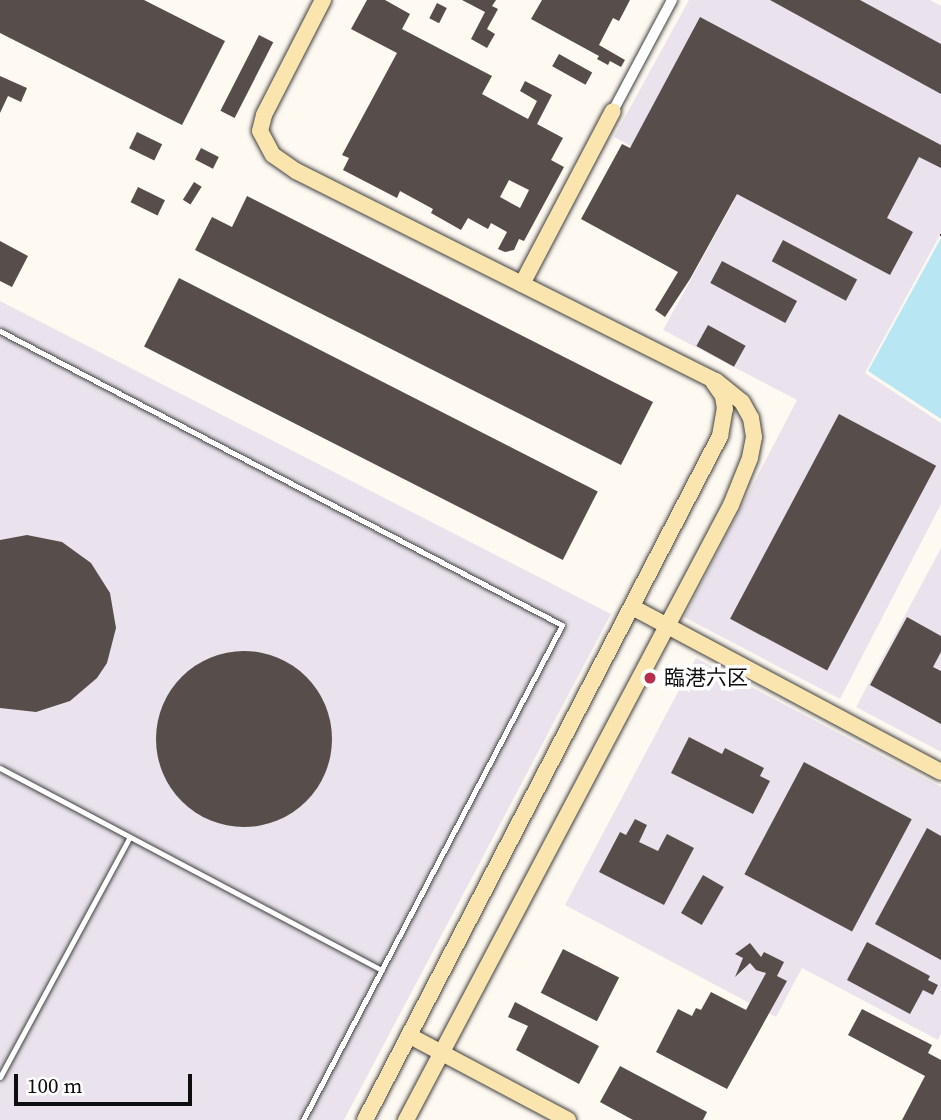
<!DOCTYPE html>
<html>
<head>
<meta charset="utf-8">
<style>
	body { margin:0 }
	#map { position:relative; width:941px; height:1120px; overflow:hidden; background:#fef9f1; font-family:"Source Serif 4","Noto Sans JP",serif }
	div>[style] { position:absolute }
	.industrial>* { inset:0; background:#eae3ed }
	.water>* { inset:0; background:#b8e7f3 }
	.building>* { inset:0; background:#574e4b; transform-origin:0 0 }
	.round { border-radius:50% }
	.path>* { height:2px; margin-top:-1px; transform-origin:0; background:repeating-linear-gradient(90deg,#303030 0 7px,transparent 0 10.5px) }
	.roads { filter:drop-shadow(0 0 2px #414141) drop-shadow(0 0 2px #414141) }
	.lane>* { height:5px; margin:-2.5px; padding:0 2.5px; transform-origin:2.5px; border-radius:2.5px; background:#fff }
	.street>* { height:10px; margin:-5px; padding:0 5px; transform-origin:5px; border-radius:5px; background:#fff }
	.secondary>* { height:16px; margin:-8px; padding:0 8px; transform-origin:8px; border-radius:8px; background:#fbe5af }
	.dots>* { width:19px; height:19px; translate:-50% -50%; box-sizing:border-box; border:4px solid #fff; border-radius:50% }
	span { translate:-50% -50%; white-space:nowrap; text-align:center; line-height:1.15; -webkit-text-stroke:7px #fff; paint-order:stroke }
	.poi-label { font-size:21px; color:#0e0e0e }
	.left { translate:0 -50%; text-align:left }
	.scale { position:absolute; left:14px; top:1074px; width:178px; height:32px; box-sizing:border-box; border:4px solid #0e0e0e; border-top:0; padding-left:9px; font-size:21px; line-height:24px; white-space:nowrap; color:#0e0e0e; -webkit-text-stroke:5px #fff; paint-order:stroke }
</style>
</head>
<body>
<div id="map">
	<div class="industrial">
		<i style="clip-path:polygon(689px 0,930px 0,941px 6px,941px 233px,865px 373px,941px 423px,941px 504px,840px 699px,684px 617px,797px 400px,663px 330px,734px 201px,614px 137px)"></i>
		<i style="clip-path:polygon(0 301px,611px 614px,344px 1120px,0 1120px)"></i>
		<i style="clip-path:polygon(941px 548px,941px 752px,856px 707px)"></i>
		<i style="clip-path:polygon(696px 658px,941px 787px,941px 1034px,938px 1040px,802px 968px,776px 1017px,565px 905px)"></i>
	</div>
	<div class="water">
		<i style="clip-path:polygon(941px 238px,941px 419px,868px 371px)"></i>
	</div>
	<div class="building">
		<i style="clip-path:polygon(0 0,144px 0,225px 41px,182px 125px,0 33px)"></i>
		<i style="clip-path:polygon(evenodd,367px 0,385px 0,410px 14px,402px 29px,492px 76px,482px 94px,528px 119px,537px 101px,520px 91px,525px 81px,552px 95px,537px 124px,563px 138px,551px 160px,564px 167px,524px 241px,519px 239px,514px 250px,505px 252px,498px 249px,507px 232px,491px 223px,488px 229px,468px 218px,461px 230px,431px 213px,433px 209px,400px 191px,397px 198px,343px 170px,349px 158px,342px 155px,397px 53px,351px 29px,367px 0,509px 180px,529px 190px,520px 208px,500px 197px,509px 180px)"></i>
		<i style="clip-path:polygon(462px 0,496px 0,492px 6px,498px 9px,487px 29px,495px 34px,487px 48px,471px 39px,485px 12px)"></i>
		<i style="clip-path:polygon(542px 0,630px 0,619px 21px,613px 18px,599px 45px,625px 60px,621px 67px,610px 61px,608px 65px,597px 59px,599px 56px,531px 19px)"></i>
		<i style="clip-path:polygon(770px 0,860px 0,941px 44px,941px 94px)"></i>
		<i style="left:437px;top:3px;width:11px;height:17px;rotate:27deg"></i>
		<i style="clip-path:polygon(700px 17px,941px 145px,941px 168px,919px 157px,887px 218px,913px 232px,890px 275px,737px 194px,690px 279px,665px 317px,655px 310px,678px 272px,581px 219px,622px 144px,630px 148px)"></i>
		<i style="left:259px;top:35px;width:16px;height:85px;rotate:27deg"></i>
		<i style="left:559px;top:54px;width:38px;height:14px;rotate:29deg"></i>
		<i style="clip-path:polygon(0 76px,27px 88px,21px 102px,8px 96px,0 113px)"></i>
		<i style="left:137px;top:132px;width:28px;height:18px;rotate:26deg"></i>
		<i style="left:201px;top:148px;width:20px;height:13px;rotate:27deg"></i>
		<i style="left:194px;top:182px;width:9px;height:21px;rotate:32deg"></i>
		<i style="left:138px;top:187px;width:30px;height:17px;rotate:26deg"></i>
		<i style="clip-path:polygon(247px 196px,653px 402px,621px 465px,195px 250px,212px 217px,232px 227px)"></i>
		<i style="left:783px;top:240px;width:84px;height:24px;rotate:28deg"></i>
		<i style="clip-path:polygon(0 241px,28px 256px,12px 287px,0 281px)"></i>
		<i style="left:722px;top:261px;width:85px;height:25px;rotate:28deg"></i>
		<i style="left:179px;top:278px;width:470px;height:77px;rotate:27deg"></i>
		<i style="left:708px;top:325px;width:43px;height:24px;rotate:29deg"></i>
		<i style="left:839px;top:414px;width:110px;height:232px;rotate:28deg"></i>
		<i style="clip-path:polygon(27px 535px,62px 542px,91px 563px,110px 593px,116px 628px,107px 663px,97px 678px,70px 701px,36px 712px,0 708px,0 540px)"></i>
		<i style="clip-path:polygon(907px 617px,941px 636px,941px 652px,933px 667px,941px 671px,941px 724px,870px 685px)"></i>
		<i class="round" style="left:156px;top:651px;width:176px;height:176px"></i>
		<i style="clip-path:polygon(689px 737px,722px 754px,725px 748px,764px 768px,760px 776px,770px 781px,753px 814px,671px 773px)"></i>
		<i style="left:804px;top:762px;width:122px;height:127px;rotate:28deg"></i>
		<i style="clip-path:polygon(635px 819px,647px 825px,639px 842px,658px 851px,667px 834px,694px 848px,664px 905px,599px 872px,620px 832px,626px 835px)"></i>
		<i style="clip-path:polygon(927px 828px,941px 836px,941px 960px,875px 924px)"></i>
		<i style="left:703px;top:875px;width:24px;height:44px;rotate:30deg"></i>
		<i style="clip-path:polygon(867px 942px,930px 976px,928px 980px,938px 985px,933px 995px,923px 990px,910px 1014px,847px 980px)"></i>
		<i style="clip-path:polygon(750px 943px,761px 957px,764px 952px,784px 962px,777px 976px,787px 981px,727px 1089px,656px 1052px,678px 1009px,692px 1016px,696px 1008px,701px 1010px,711px 992px,746px 1010px,766px 973px,756px 970px,750px 963px,735px 977px,743px 958px,735px 954px)"></i>
		<i style="left:563px;top:949px;width:63px;height:49px;rotate:27deg"></i>
		<i style="clip-path:polygon(515px 1002px,599px 1046px,579px 1084px,516px 1050px,528px 1026px,508px 1017px)"></i>
		<i style="clip-path:polygon(862px 1009px,932px 1045px,928px 1053px,941px 1060px,941px 1120px,902px 1120px,925px 1076px,848px 1035px)"></i>
		<i style="clip-path:polygon(620px 1066px,707px 1112px,703px 1120px,633px 1120px,600px 1102px)"></i>
	</div>
	<div class="path">
		<i style="left:940px;top:235px;width:1px"></i>
	</div>
	<div class="roads">
		<div class="lane">
			<i style="left:0;top:331px;width:634px;rotate:27.62deg"></i>
			<i style="left:562px;top:625px;width:559px;rotate:117.62deg"></i>
			<i style="left:0;top:768px;width:432px;rotate:27.9deg"></i>
			<i style="left:0;top:1077px;width:273px;rotate:-61.6deg"></i>
		</div>
		<div class="street">
			<i style="left:613px;top:111px;width:126px;rotate:-62deg"></i>
		</div>
		<div class="secondary">
			<i style="left:323px;top:0;width:129px;rotate:117.2deg"></i>
			<i style="left:264px;top:115px;width:16px;rotate:104deg"></i>
			<i style="left:260px;top:131px;width:27px;rotate:62deg"></i>
			<i style="left:273px;top:155px;width:28px;rotate:35deg"></i>
			<i style="left:296px;top:171px;width:470px;rotate:26.6deg"></i>
			<i style="left:716px;top:381px;width:33px;rotate:39deg"></i>
			<i style="left:742px;top:402px;width:18px;rotate:61deg"></i>
			<i style="left:751px;top:418px;width:19px;rotate:81deg"></i>
			<i style="left:754px;top:437px;width:21px;rotate:101deg"></i>
			<i style="left:750px;top:458px;width:51px;rotate:112deg"></i>
			<i style="left:731px;top:505px;width:696px;rotate:117.85deg"></i>
			<i style="left:522px;top:284px;width:195px;rotate:-62.3deg"></i>
			<i style="left:632px;top:607px;width:350px;rotate:28.1deg"></i>
			<i style="left:410px;top:1036px;width:179px;rotate:28deg"></i>
			<i style="left:365px;top:1120px;width:771px;rotate:-62.57deg"></i>
			<i style="left:720px;top:436px;width:27px;rotate:-80deg"></i>
			<i style="left:725px;top:409px;width:13px;rotate:-99deg"></i>
			<i style="left:723px;top:396px;width:16px;rotate:-125deg"></i>
		</div>
	</div>
	<div class="dots">
		<i style="left:650px;top:678px;background:#b82d4c"></i>
	</div>
	<div class="poi-label">
		<span class="left" style="left:664px;top:678px">臨港六区</span>
	</div>
	<div class="scale">100 m</div>
</div>
</body>
</html>
